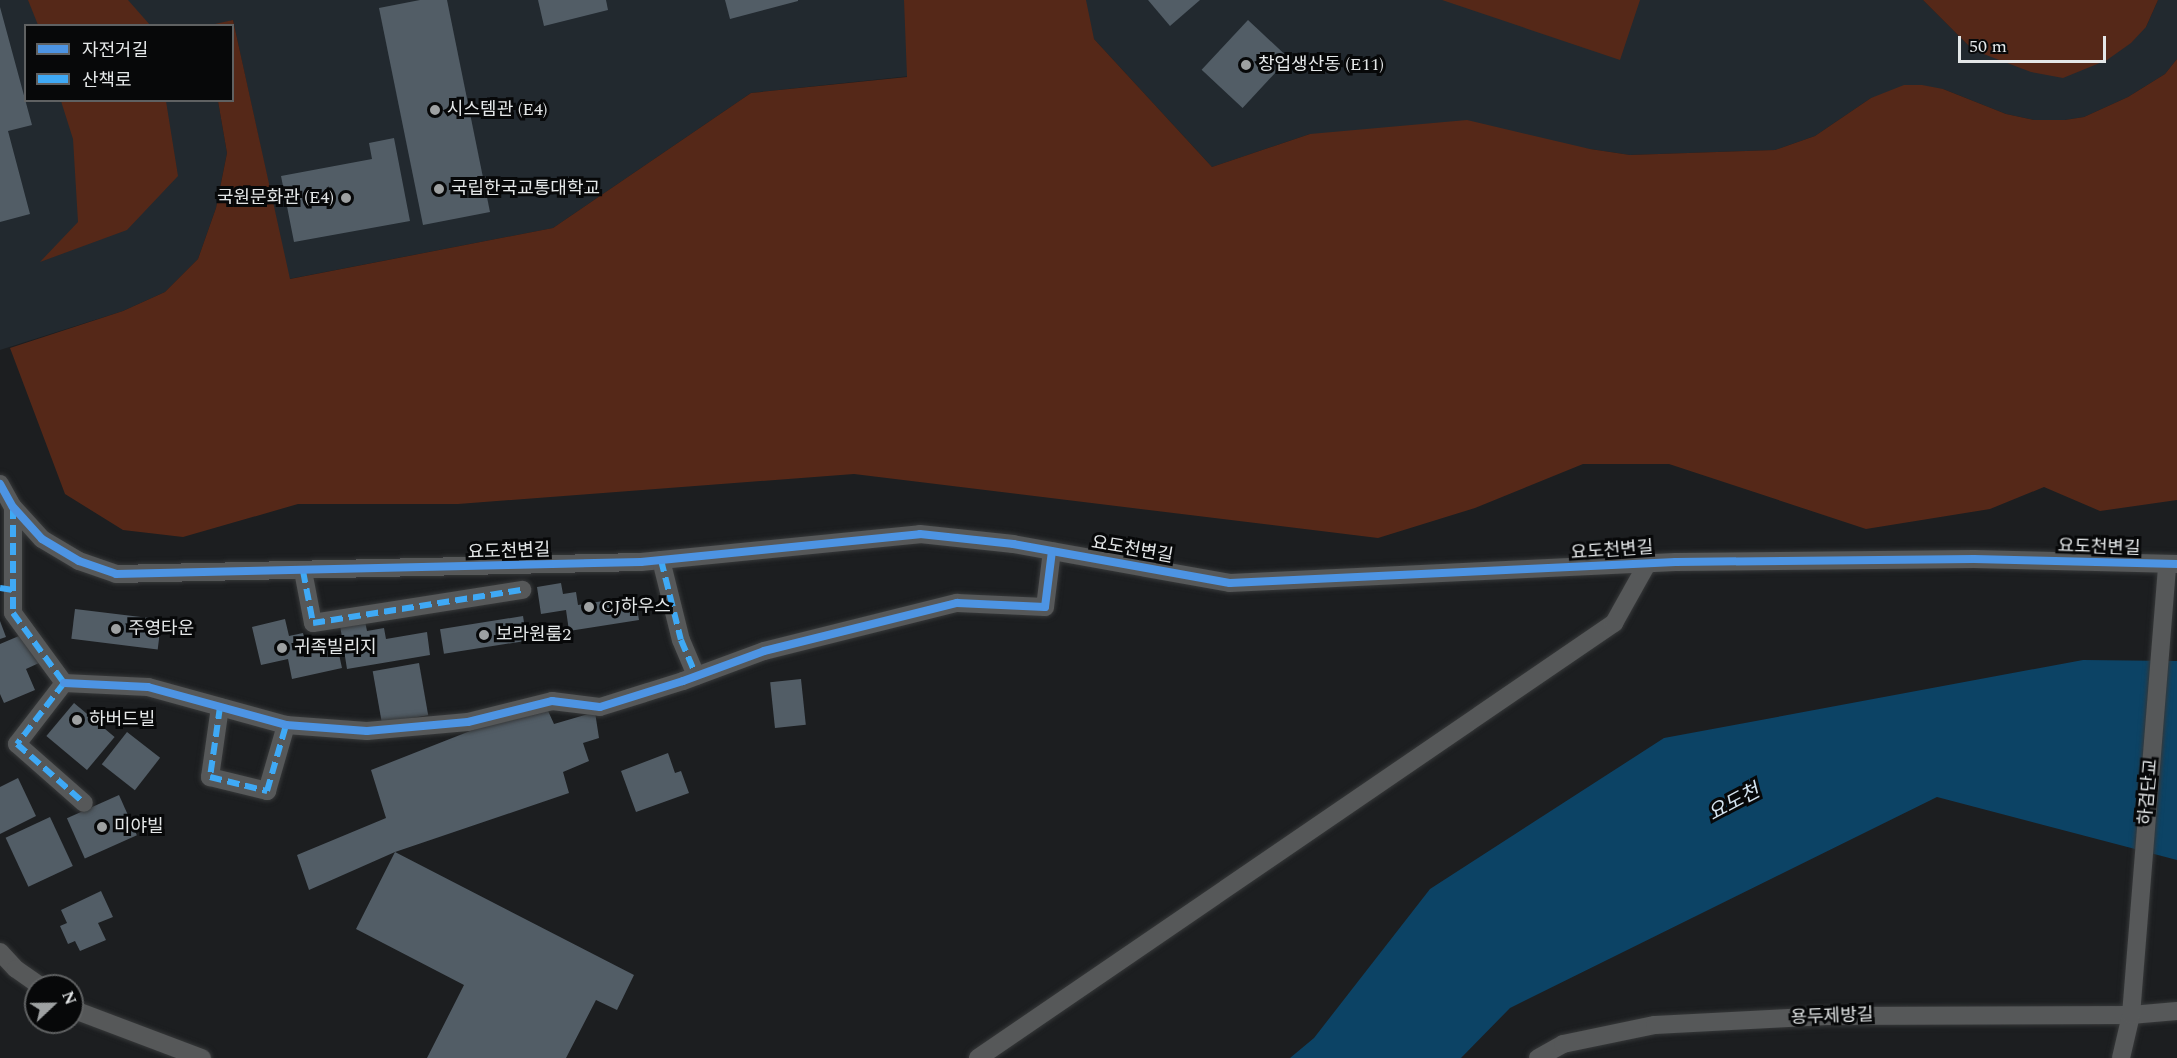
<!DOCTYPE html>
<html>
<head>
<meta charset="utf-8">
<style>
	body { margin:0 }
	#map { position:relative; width:2177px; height:1058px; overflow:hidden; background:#1c1e20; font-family:Spectral,"Noto Sans KR",serif }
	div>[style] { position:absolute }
	.built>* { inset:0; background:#22292f }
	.green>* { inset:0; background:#552818 }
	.water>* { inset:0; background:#0c4365 }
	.building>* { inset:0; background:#525d66; transform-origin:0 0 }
	.roads { filter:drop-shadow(0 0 2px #363839) drop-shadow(0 0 2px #363839) }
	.street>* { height:18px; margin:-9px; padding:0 9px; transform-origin:9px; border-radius:9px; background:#565859 }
	.quiet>* { height:6px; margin-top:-3px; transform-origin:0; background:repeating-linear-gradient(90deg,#3fa9f5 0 12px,transparent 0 18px) }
	.cycleway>* { height:8px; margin:-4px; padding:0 4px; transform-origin:4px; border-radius:4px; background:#4d94e3 }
	.dots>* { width:16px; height:16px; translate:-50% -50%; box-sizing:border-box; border:3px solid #070809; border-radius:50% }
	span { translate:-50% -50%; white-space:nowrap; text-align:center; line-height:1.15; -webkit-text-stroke:6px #070809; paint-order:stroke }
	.poi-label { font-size:18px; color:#e4e7e8 }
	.left { translate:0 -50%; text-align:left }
	.right { translate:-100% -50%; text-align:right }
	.street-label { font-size:18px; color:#e4e7e8 }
	.water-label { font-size:20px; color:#d6e5f1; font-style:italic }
	.legend { position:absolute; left:24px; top:24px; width:210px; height:78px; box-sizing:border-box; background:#070809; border:2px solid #5f6162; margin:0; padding:8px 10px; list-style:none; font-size:18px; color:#e4e7e8 }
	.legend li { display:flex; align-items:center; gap:12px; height:30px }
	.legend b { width:30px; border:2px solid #5f6162 }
	.north { position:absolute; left:24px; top:974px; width:60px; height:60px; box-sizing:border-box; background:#070809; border:2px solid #5f6162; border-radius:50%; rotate:68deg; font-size:16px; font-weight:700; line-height:24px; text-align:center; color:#e4e7e8 }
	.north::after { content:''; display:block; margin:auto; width:21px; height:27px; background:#9ea1a2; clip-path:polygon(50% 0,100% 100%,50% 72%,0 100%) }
	.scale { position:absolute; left:1958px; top:36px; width:148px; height:27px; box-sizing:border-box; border:3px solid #e4e7e8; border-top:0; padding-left:8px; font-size:18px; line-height:21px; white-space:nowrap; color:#e4e7e8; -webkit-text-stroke:4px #070809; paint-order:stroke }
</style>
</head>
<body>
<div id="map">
	<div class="built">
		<i style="clip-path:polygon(0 0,1923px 0,1973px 50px,2146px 27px,2158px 0,2177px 0,2177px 59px,2165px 74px,2128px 97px,2084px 117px,2065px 120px,2034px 120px,2006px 114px,1943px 89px,1871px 98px,1815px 136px,1775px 150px,1630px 155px,1590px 149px,1310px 134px,1212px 167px,1094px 39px,967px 70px,751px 93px,553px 228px,289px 279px,233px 20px,213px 26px,26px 26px,26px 100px,218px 101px,227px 153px,216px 208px,198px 259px,165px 292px,123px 311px,0 350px)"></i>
	</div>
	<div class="green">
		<i style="clip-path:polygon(28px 0,128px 0,150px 25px,38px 25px)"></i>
		<i style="clip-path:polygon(904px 0,1086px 0,1094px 39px,1212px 167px,1310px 134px,1467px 120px,1590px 149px,1630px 155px,1775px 150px,1815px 136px,1871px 98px,1904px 85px,1922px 85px,1943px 89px,2006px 114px,2034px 120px,2065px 120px,2084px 117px,2128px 97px,2165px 74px,2177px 59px,2177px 500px,2100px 511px,2044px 487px,1990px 509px,1866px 529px,1669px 464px,1583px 464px,1475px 508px,1378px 538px,854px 474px,458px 504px,298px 504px,183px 537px,123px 530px,65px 494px,10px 348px,123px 311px,165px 292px,198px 259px,216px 208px,227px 153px,218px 101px,232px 100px,232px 26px,215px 24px,233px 20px,290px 279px,553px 228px,751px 93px,907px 77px)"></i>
		<i style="clip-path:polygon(1442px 0,1640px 0,1620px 60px)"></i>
		<i style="clip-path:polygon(1923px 0,2158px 0,2146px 27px,2131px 43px,2107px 60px,2063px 78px,2031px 72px,1973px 50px)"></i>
		<i style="clip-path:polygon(61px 101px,166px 101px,178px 176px,127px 230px,40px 262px,78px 222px,73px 139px)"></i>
	</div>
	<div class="water">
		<i style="clip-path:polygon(2083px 660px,2177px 661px,2177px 860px,1937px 797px,1510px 1008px,1461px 1058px,1290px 1058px,1314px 1038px,1430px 889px,1664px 738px)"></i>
	</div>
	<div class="building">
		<i style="clip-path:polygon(420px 0,447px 0,490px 212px,423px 225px,379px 8px)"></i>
		<i style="clip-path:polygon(538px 0,606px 0,608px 10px,544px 26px)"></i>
		<i style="clip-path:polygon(725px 0,798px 0,798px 1px,730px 19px)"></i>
		<i style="clip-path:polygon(1148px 0,1200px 0,1170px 26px)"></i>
		<i style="clip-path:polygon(0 7px,32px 125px,8px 131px,30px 214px,0 222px)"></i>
		<i style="left:1248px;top:20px;width:56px;height:68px;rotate:43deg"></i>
		<i style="clip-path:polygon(394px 138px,410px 221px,294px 242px,281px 176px,372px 159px,369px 143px)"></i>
		<i style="clip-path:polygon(561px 583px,563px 594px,576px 592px,578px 605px,635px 596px,639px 620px,569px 631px,566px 610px,541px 614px,537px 587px)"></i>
		<i style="left:75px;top:609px;width:87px;height:30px;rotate:7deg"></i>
		<i style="left:523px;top:616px;width:25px;height:84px;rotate:81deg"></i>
		<i style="clip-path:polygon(285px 619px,289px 636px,303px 633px,307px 651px,337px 645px,342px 668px,292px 679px,288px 659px,261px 665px,252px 627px)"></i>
		<i style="clip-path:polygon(0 621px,6px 637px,0 639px)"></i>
		<i style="clip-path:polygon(365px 621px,367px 631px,384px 628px,386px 639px,427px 632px,430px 655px,347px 669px,340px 625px)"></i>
		<i style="clip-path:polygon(26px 633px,39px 663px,26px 669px,35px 690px,4px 703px,0 694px,0 644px)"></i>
		<i style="left:419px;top:663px;width:53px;height:47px;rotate:80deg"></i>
		<i style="left:801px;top:679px;width:46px;height:31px;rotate:84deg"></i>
		<i style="clip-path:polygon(544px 702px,554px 724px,595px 712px,599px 738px,583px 743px,589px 761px,563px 772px,569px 793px,395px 852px,309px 890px,297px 855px,386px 818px,371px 770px)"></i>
		<i style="left:74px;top:703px;width:53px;height:43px;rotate:40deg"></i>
		<i style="left:127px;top:732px;width:42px;height:41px;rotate:38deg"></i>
		<i style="clip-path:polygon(668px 753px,675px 773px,681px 771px,689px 793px,636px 812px,621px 771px)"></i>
		<i style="clip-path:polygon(18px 778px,36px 816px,0 834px,0 787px)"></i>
		<i style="left:119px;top:795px;width:44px;height:57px;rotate:66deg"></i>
		<i style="left:50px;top:817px;width:54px;height:49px;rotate:65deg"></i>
		<i style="clip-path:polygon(395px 852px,634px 975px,617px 1010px,596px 1000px,566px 1058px,427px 1058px,464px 985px,356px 929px)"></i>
		<i style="clip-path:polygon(101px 891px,113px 917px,98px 923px,106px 940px,80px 951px,75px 941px,68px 944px,60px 926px,67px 923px,61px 910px)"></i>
	</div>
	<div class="roads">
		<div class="street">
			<i style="left:0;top:484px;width:26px;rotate:61deg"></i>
			<i style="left:13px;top:507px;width:43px;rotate:47.8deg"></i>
			<i style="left:42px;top:539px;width:43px;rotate:30.7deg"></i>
			<i style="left:79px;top:561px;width:39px;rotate:19deg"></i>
			<i style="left:116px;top:574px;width:525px;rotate:-1.31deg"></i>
			<i style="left:641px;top:562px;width:280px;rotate:-5.7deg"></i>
			<i style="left:920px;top:534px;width:94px;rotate:6.1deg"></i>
			<i style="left:1013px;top:544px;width:220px;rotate:10.2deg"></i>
			<i style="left:1230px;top:583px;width:446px;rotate:-2.7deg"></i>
			<i style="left:1676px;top:562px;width:298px;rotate:-0.6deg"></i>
			<i style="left:1974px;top:559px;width:203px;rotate:1.4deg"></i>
			<i style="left:13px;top:507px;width:106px;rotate:90deg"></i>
			<i style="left:13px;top:613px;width:87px;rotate:53.9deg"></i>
			<i style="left:64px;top:683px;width:77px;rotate:127.6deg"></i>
			<i style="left:17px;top:744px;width:89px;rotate:41.4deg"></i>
			<i style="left:661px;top:560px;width:82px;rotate:76deg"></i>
			<i style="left:681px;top:640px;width:39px;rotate:67deg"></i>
			<i style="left:303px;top:571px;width:53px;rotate:79.1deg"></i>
			<i style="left:313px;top:623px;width:212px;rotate:-9deg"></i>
			<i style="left:64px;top:683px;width:84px;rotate:2.7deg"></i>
			<i style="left:148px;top:687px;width:143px;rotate:15.4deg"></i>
			<i style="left:286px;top:725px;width:81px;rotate:4.2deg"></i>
			<i style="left:367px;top:731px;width:101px;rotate:-5.1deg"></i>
			<i style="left:468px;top:722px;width:87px;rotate:-14deg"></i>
			<i style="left:552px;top:701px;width:48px;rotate:7.1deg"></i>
			<i style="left:600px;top:707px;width:87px;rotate:-17.4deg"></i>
			<i style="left:683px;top:681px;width:86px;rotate:-20.3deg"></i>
			<i style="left:764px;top:651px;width:199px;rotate:-14deg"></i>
			<i style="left:957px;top:603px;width:88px;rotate:2.6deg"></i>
			<i style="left:1045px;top:607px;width:56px;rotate:-82.9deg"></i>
			<i style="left:220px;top:707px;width:71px;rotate:98.1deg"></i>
			<i style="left:210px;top:777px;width:59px;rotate:13.8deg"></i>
			<i style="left:267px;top:791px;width:69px;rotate:-73.9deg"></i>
			<i style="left:0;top:952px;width:23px;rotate:47deg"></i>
			<i style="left:16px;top:969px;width:29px;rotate:35deg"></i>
			<i style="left:72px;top:1009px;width:139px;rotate:20.7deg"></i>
			<i style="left:978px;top:1058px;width:771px;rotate:-34.37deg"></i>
			<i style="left:1614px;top:623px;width:68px;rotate:-60.8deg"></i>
			<i style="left:1538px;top:1058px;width:29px;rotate:-29deg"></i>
			<i style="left:1563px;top:1044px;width:94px;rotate:-11.7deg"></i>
			<i style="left:1655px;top:1025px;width:172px;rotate:-3deg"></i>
			<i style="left:1827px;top:1016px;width:304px;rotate:-0.2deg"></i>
			<i style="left:2131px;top:1015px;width:46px;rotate:-5deg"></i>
			<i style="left:2121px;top:1058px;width:44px;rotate:-76.9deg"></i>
			<i style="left:2131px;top:1015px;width:451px;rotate:-85.4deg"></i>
		</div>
	</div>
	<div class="quiet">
		<i style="left:13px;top:507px;width:106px;rotate:90deg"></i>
		<i style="left:13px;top:613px;width:87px;rotate:53.9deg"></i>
		<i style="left:64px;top:683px;width:77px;rotate:127.6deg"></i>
		<i style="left:17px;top:744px;width:89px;rotate:41.4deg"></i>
		<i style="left:661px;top:560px;width:82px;rotate:76deg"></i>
		<i style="left:681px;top:640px;width:39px;rotate:67deg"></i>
		<i style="left:303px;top:571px;width:53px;rotate:79.1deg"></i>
		<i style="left:313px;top:623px;width:212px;rotate:-9deg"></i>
		<i style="left:0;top:588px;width:13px;rotate:9deg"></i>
		<i style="left:220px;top:707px;width:71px;rotate:98.1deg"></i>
		<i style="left:210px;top:777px;width:59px;rotate:13.8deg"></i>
		<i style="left:267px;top:791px;width:69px;rotate:-73.9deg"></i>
	</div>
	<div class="cycleway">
		<i style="left:0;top:484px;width:26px;rotate:61deg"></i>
		<i style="left:13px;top:507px;width:43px;rotate:47.8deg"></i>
		<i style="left:42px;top:539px;width:43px;rotate:30.7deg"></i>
		<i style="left:79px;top:561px;width:39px;rotate:19deg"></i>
		<i style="left:116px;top:574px;width:525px;rotate:-1.31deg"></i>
		<i style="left:641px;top:562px;width:280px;rotate:-5.7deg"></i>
		<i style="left:920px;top:534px;width:94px;rotate:6.1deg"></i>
		<i style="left:1013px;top:544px;width:220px;rotate:10.2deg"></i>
		<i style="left:1230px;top:583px;width:446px;rotate:-2.7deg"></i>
		<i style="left:1676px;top:562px;width:298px;rotate:-0.6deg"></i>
		<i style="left:1974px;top:559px;width:203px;rotate:1.4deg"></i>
		<i style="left:64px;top:683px;width:84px;rotate:2.7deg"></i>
		<i style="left:148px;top:687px;width:143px;rotate:15.4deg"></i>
		<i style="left:286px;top:725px;width:81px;rotate:4.2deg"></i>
		<i style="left:367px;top:731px;width:101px;rotate:-5.1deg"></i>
		<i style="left:468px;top:722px;width:87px;rotate:-14deg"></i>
		<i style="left:552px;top:701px;width:48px;rotate:7.1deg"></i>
		<i style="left:600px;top:707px;width:87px;rotate:-17.4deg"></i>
		<i style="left:683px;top:681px;width:86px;rotate:-20.3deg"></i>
		<i style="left:764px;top:651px;width:199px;rotate:-14deg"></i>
		<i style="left:957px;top:603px;width:88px;rotate:2.6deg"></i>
		<i style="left:1045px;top:607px;width:56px;rotate:-82.9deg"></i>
	</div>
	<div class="dots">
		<i style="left:1246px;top:65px;background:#9ea1a2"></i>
		<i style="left:435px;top:110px;background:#9ea1a2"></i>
		<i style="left:439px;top:189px;background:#9ea1a2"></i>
		<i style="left:346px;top:198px;background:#9ea1a2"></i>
		<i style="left:589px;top:607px;background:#9ea1a2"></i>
		<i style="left:116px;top:629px;background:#9ea1a2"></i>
		<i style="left:484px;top:635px;background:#9ea1a2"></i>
		<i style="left:282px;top:648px;background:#9ea1a2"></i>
		<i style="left:77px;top:720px;background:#9ea1a2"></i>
		<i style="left:102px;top:827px;background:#9ea1a2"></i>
	</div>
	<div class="poi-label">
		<span class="left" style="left:1258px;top:65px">창업생산동 (E11)</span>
		<span class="left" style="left:447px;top:110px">시스템관 (E4)</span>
		<span class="left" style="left:451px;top:189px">국립한국교통대학교</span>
		<span class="right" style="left:334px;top:198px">국원문화관 (E4)</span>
		<span class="left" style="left:601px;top:607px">CJ하우스</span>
		<span class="left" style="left:128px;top:629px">주영타운</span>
		<span class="left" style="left:496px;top:635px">보라원룸2</span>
		<span class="left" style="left:294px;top:648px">귀족빌리지</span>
		<span class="left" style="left:89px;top:720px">하버드빌</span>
		<span class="left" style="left:114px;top:827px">미야빌</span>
	</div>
	<div class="street-label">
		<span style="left:2099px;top:548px;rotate:2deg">요도천변길</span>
		<span style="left:1132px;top:550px;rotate:10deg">요도천변길</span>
		<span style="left:1612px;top:551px;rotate:-4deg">요도천변길</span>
		<span style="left:509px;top:552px;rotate:-2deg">요도천변길</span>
		<span style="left:2149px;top:792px;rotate:-85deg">하검단교</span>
		<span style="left:1832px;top:1017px;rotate:-2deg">용두제방길</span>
	</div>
	<div class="water-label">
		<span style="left:1734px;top:803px;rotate:-28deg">요도천</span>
	</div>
	<ul class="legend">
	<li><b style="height:8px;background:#4d94e3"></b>자전거길</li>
	<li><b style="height:8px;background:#3fa9f5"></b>산책로</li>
	</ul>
	<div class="north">N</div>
	<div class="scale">50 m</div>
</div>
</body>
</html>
